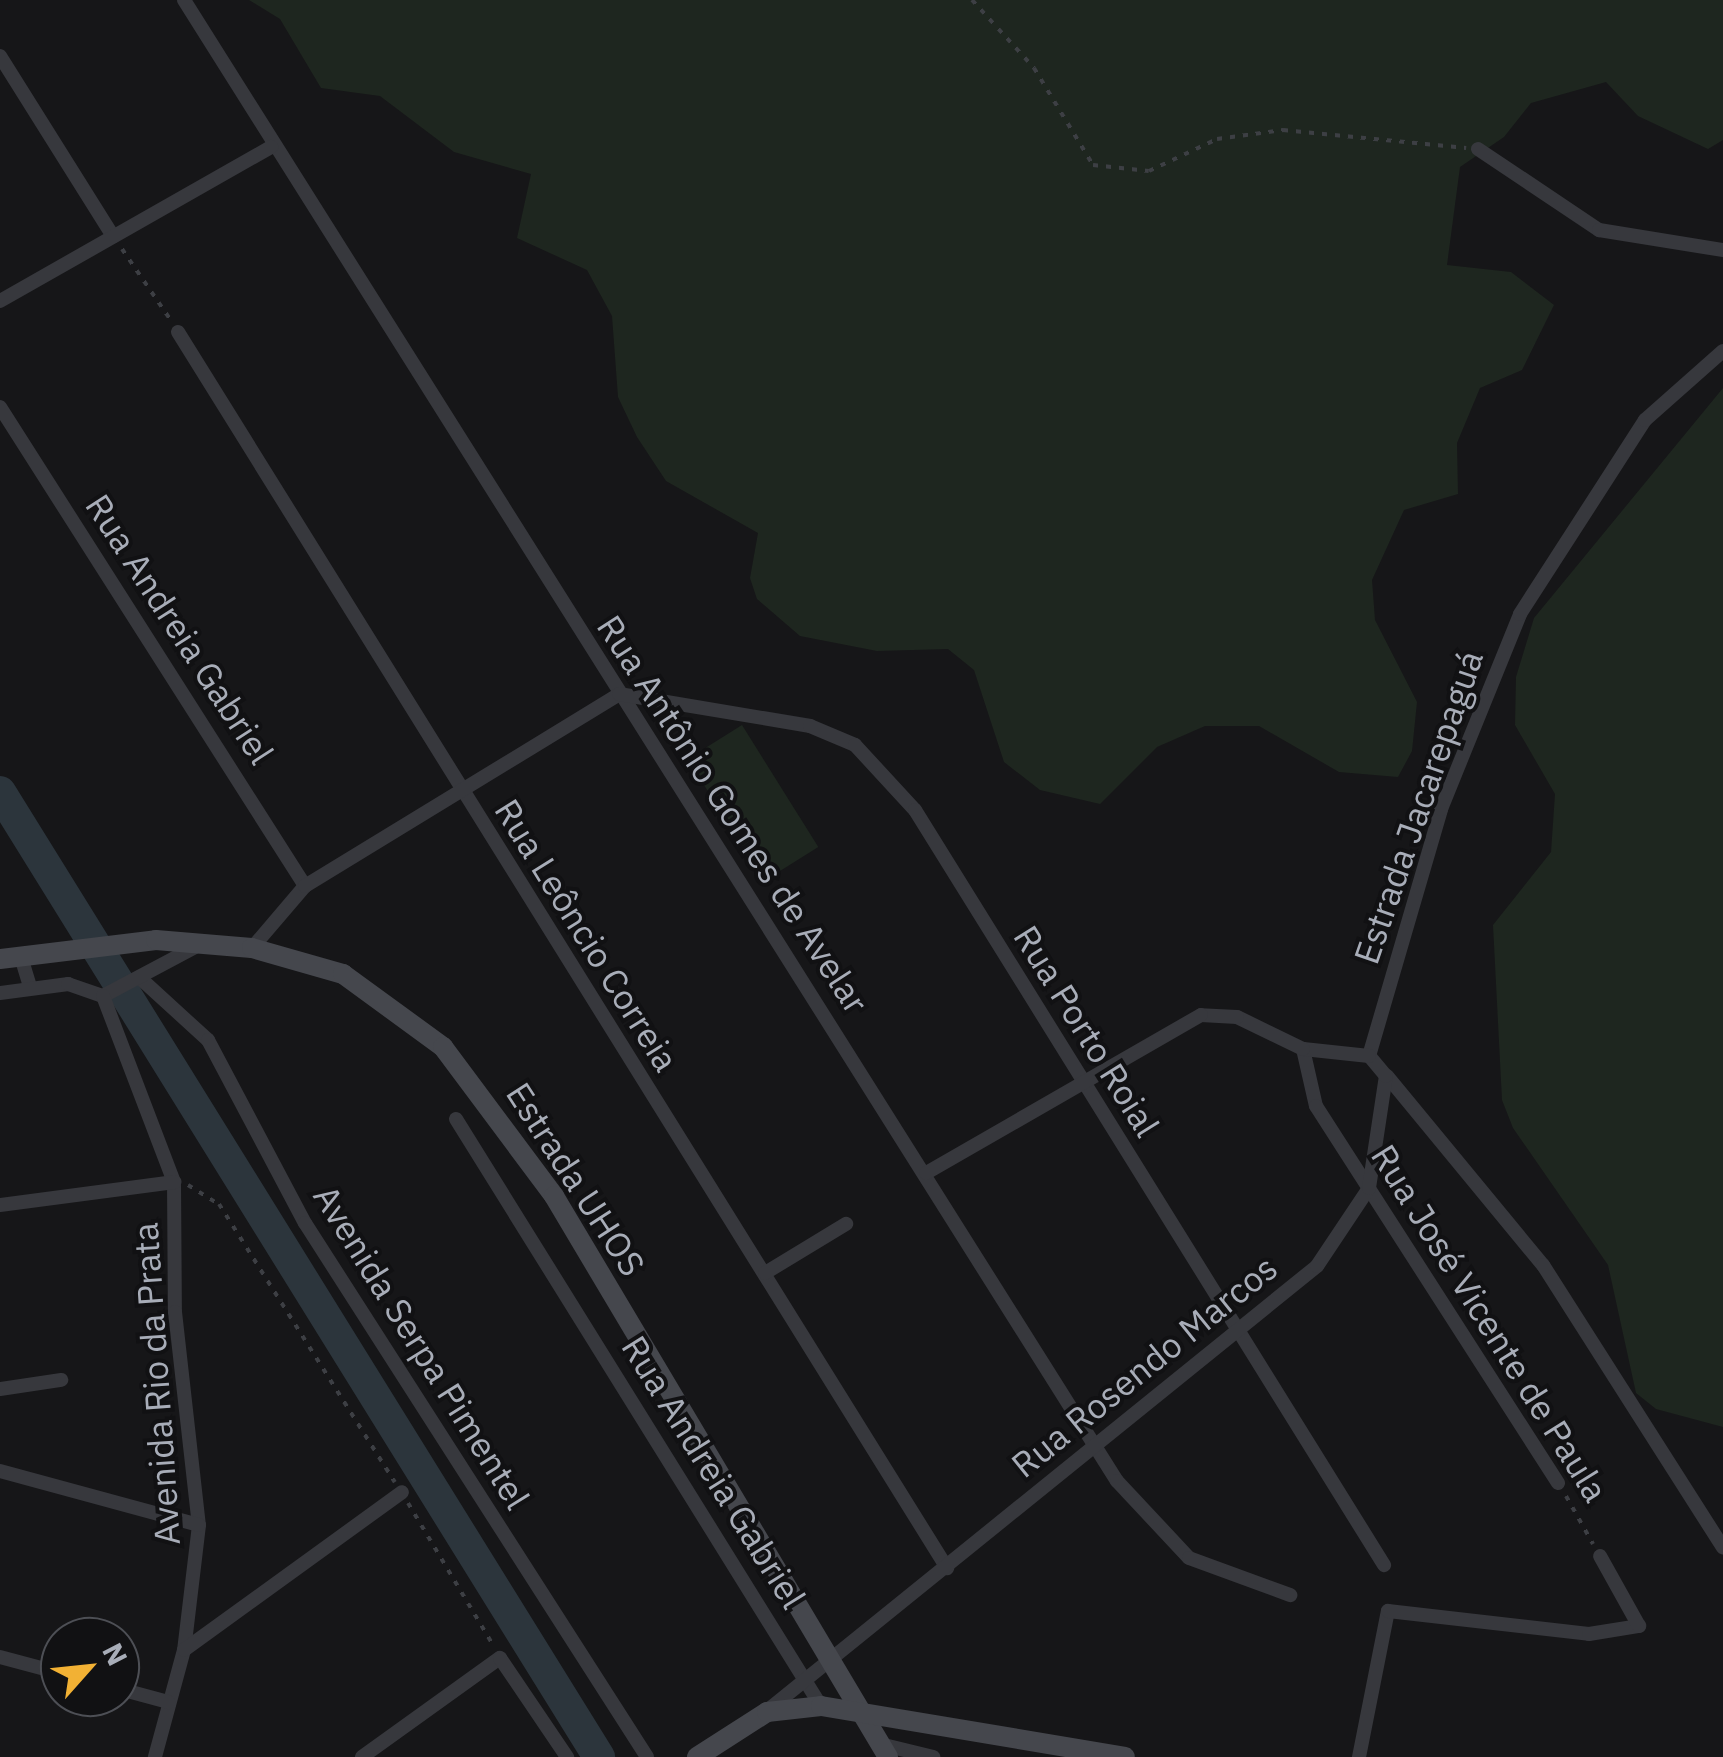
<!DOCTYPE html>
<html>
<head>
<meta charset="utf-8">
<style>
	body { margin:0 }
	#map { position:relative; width:1723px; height:1757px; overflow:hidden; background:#161618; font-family:"IBM Plex Sans",sans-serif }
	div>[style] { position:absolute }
	.green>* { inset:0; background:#1e261f; transform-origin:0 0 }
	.river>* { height:32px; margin:-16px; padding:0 16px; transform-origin:16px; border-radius:16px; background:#2c353c }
	.path>* { height:4px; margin-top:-2px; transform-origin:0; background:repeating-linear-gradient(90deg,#3d3f44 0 5px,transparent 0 13px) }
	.street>* { height:14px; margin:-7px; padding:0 7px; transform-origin:7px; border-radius:7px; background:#37383d }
	.secondary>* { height:20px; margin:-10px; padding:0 10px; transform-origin:10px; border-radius:10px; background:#45474d }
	span { translate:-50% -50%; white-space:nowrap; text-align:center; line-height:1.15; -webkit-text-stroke:8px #111113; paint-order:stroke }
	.street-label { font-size:35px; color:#a8adb8 }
	.north { position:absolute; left:40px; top:1617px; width:100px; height:100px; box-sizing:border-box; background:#111113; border:2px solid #4d4f55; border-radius:50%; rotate:63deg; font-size:28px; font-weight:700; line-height:40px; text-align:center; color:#a8adb8 }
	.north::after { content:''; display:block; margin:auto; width:35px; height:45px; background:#f2b134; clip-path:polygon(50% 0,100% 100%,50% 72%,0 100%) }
</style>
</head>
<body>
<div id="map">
	<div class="green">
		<i style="clip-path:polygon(249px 0,1723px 0,1723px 140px,1708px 149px,1638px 116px,1606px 82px,1531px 103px,1504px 137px,1460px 167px,1447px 265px,1511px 272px,1554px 305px,1522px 370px,1480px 388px,1457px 443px,1458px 494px,1404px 510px,1372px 580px,1375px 620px,1417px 702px,1412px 751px,1398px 777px,1339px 772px,1259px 726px,1205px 726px,1157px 747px,1100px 804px,1040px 790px,1004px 762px,974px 670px,948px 649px,877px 651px,800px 636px,757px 599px,750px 578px,758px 533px,666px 481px,637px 437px,618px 397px,612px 316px,587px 270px,517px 238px,531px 174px,454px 152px,380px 96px,321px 88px,280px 19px)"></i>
		<i style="clip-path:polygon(1723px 388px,1723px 1427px,1656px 1409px,1636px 1393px,1608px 1265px,1513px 1128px,1502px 1100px,1493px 925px,1551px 852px,1555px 794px,1515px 725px,1516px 677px,1534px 618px)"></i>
		<i style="left:742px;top:725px;width:144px;height:64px;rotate:58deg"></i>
	</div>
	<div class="river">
		<i style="left:0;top:792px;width:1136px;rotate:58.17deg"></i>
	</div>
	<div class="path">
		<i style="left:972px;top:0;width:92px;rotate:47.6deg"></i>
		<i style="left:1034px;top:68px;width:114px;rotate:58.7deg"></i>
		<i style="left:1093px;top:165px;width:56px;rotate:6.1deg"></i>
		<i style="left:1149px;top:171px;width:75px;rotate:-25.2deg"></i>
		<i style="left:1217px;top:139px;width:67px;rotate:-7.8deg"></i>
		<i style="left:1283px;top:130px;width:184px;rotate:5.6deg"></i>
		<i style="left:122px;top:249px;width:85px;rotate:55.6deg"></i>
		<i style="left:188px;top:1185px;width:36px;rotate:32deg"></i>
		<i style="left:219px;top:1204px;width:329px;rotate:57.7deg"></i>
		<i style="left:1566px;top:1496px;width:55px;rotate:60.6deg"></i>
		<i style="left:408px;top:1503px;width:165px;rotate:59.1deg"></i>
	</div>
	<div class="street">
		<i style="left:184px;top:0;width:1750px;rotate:57.79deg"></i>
		<i style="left:1117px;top:1481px;width:105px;rotate:46.9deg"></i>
		<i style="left:1189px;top:1558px;width:108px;rotate:20.1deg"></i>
		<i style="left:0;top:56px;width:213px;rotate:57.9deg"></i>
		<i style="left:1478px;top:149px;width:146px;rotate:33.8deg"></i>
		<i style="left:1599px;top:230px;width:126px;rotate:9.2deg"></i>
		<i style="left:0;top:301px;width:312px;rotate:-29.6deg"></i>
		<i style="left:178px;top:332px;width:1456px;rotate:58.11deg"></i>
		<i style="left:0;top:407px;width:568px;rotate:57.51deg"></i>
		<i style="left:252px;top:948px;width:82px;rotate:-49.5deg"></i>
		<i style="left:305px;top:886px;width:368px;rotate:-31.4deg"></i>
		<i style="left:619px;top:694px;width:194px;rotate:9.5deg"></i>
		<i style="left:810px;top:726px;width:49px;rotate:22.9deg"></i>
		<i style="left:855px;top:745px;width:88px;rotate:47.3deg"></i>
		<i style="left:915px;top:810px;width:889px;rotate:58.15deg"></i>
		<i style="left:21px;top:957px;width:30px;rotate:73deg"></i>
		<i style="left:140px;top:978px;width:92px;rotate:42.4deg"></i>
		<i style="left:208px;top:1040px;width:207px;rotate:62.1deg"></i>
		<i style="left:305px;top:1223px;width:634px;rotate:57.36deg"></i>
		<i style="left:0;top:993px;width:69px;rotate:-7.5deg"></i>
		<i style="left:68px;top:984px;width:37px;rotate:19deg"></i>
		<i style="left:103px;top:996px;width:109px;rotate:-28deg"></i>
		<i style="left:103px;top:996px;width:199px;rotate:69.1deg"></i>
		<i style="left:174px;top:1182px;width:130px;rotate:89.6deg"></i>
		<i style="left:175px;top:1312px;width:214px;rotate:83.6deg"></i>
		<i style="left:199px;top:1525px;width:126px;rotate:96.8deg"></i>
		<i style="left:184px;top:1650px;width:111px;rotate:105.2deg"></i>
		<i style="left:1303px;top:1049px;width:58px;rotate:77.2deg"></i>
		<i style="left:1316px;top:1106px;width:448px;rotate:57.3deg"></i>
		<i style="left:1369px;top:1056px;width:257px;rotate:-73.7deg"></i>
		<i style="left:1441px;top:809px;width:210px;rotate:-67.9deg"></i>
		<i style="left:1520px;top:614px;width:231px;rotate:-57.2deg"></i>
		<i style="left:1645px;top:420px;width:104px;rotate:-41.5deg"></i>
		<i style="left:1387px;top:1076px;width:245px;rotate:50.5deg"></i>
		<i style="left:1543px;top:1265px;width:335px;rotate:57.5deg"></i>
		<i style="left:456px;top:1119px;width:691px;rotate:58.13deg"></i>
		<i style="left:0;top:1205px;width:176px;rotate:-7.5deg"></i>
		<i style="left:765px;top:1273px;width:95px;rotate:-31.2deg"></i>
		<i style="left:0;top:1389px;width:62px;rotate:-8.4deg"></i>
		<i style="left:0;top:1471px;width:206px;rotate:15.2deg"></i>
		<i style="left:184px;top:1650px;width:269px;rotate:-35.9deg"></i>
		<i style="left:0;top:1657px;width:62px;rotate:14.9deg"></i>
		<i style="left:120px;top:1689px;width:50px;rotate:15.2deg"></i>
		<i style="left:768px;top:1710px;width:706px;rotate:-38.96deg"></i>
		<i style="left:1317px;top:1266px;width:94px;rotate:-56.3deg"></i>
		<i style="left:1369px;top:1188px;width:113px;rotate:-81.4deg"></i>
		<i style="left:1386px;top:1076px;width:26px;rotate:-130deg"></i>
		<i style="left:1369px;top:1056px;width:66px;rotate:-173.9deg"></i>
		<i style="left:1303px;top:1049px;width:73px;rotate:-154.1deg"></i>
		<i style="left:1237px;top:1017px;width:36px;rotate:-177deg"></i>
		<i style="left:1201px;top:1015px;width:317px;rotate:150.1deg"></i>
		<i style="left:880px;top:1744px;width:55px;rotate:13.8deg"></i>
		<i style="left:362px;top:1757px;width:170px;rotate:-35.7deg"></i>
		<i style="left:500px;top:1658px;width:120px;rotate:55.9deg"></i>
		<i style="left:1359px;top:1757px;width:149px;rotate:-78.8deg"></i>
		<i style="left:1388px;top:1611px;width:202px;rotate:6.5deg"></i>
		<i style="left:1589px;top:1634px;width:51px;rotate:-9.1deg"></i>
		<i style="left:1639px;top:1626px;width:80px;rotate:-119.1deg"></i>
	</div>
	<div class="secondary">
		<i style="left:0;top:959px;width:157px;rotate:-6.9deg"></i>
		<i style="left:156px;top:940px;width:96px;rotate:4.8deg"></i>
		<i style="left:252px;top:948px;width:95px;rotate:15.9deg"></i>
		<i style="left:343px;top:974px;width:124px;rotate:36.1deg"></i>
		<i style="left:443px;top:1047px;width:186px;rotate:53.3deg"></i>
		<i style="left:554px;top:1196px;width:653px;rotate:59.23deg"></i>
		<i style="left:697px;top:1757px;width:83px;rotate:-32.7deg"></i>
		<i style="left:767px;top:1712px;width:54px;rotate:-6.3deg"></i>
		<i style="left:821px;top:1706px;width:308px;rotate:9.5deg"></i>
	</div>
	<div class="street-label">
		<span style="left:180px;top:629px;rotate:57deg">Rua Andreia Gabriel</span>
		<span style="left:1418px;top:807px;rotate:-71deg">Estrada Jacarepaguá</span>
		<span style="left:733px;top:814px;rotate:57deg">Rua Antônio Gomes de Avelar</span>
		<span style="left:587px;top:935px;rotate:58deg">Rua Leôncio Correia</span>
		<span style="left:1087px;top:1031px;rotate:58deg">Rua Porto Roial</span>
		<span style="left:576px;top:1179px;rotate:57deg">Estrada UHOS</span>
		<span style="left:1490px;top:1323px;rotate:58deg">Rua José Vicente de Paula</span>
		<span style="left:422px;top:1347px;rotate:58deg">Avenida Serpa Pimentel</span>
		<span style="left:1144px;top:1366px;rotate:-39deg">Rua Rosendo Marcos</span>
		<span style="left:156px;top:1384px;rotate:-94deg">Avenida Rio da Prata</span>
		<span style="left:714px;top:1472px;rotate:58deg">Rua Andreia Gabriel</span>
	</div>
	<div class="north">N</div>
</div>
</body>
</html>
